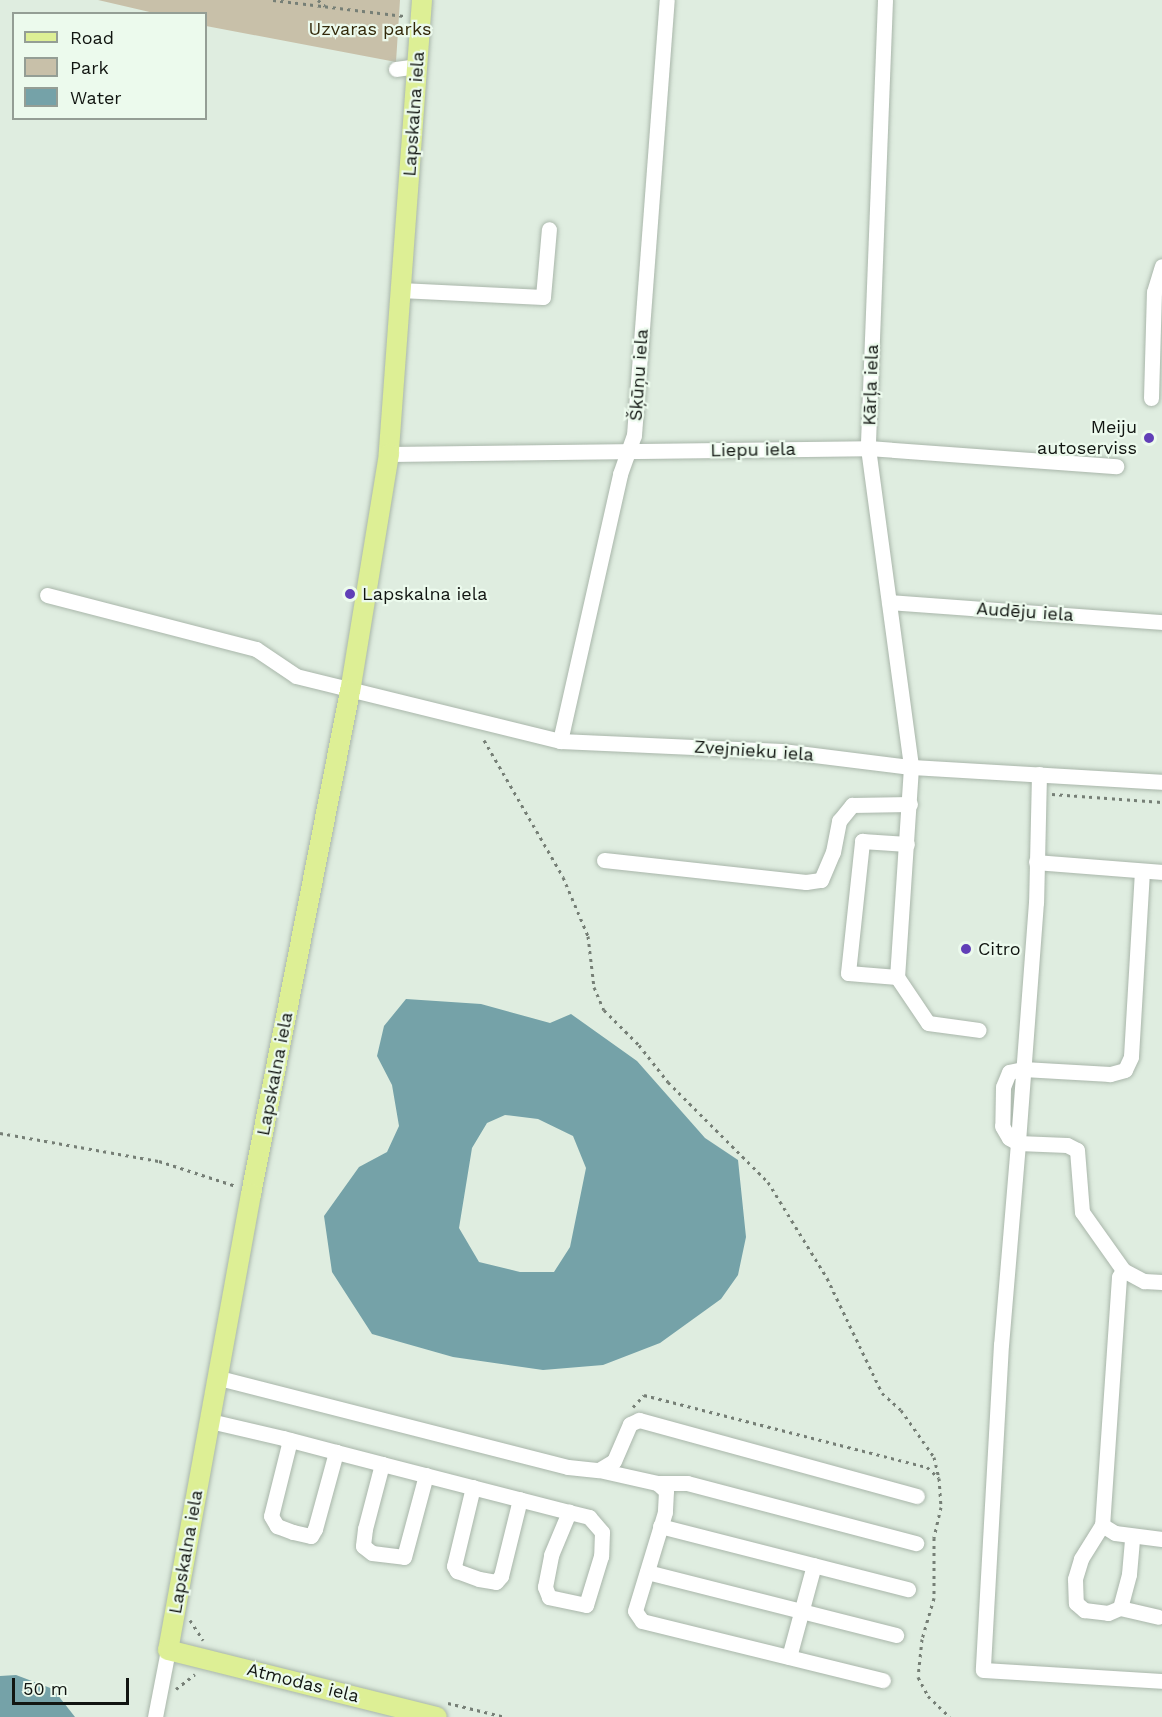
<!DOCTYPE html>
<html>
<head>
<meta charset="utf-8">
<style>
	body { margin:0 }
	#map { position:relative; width:1162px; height:1717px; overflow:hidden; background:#dfede0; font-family:"Work Sans",sans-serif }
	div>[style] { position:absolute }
	.green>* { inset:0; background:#c8c0a9 }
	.water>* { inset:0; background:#75a2a8 }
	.path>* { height:3px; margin-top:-1.5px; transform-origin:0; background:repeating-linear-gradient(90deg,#767f76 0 3px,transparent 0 7.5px) }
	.roads { filter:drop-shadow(0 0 2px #a9b6aa) drop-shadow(0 0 2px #a9b6aa) }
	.minor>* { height:15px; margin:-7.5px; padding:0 7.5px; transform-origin:7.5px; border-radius:7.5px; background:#fff }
	.major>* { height:20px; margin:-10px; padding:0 10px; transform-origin:10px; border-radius:10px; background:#ddef95 }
	.dots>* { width:16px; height:16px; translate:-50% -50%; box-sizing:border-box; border:3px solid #ecfaed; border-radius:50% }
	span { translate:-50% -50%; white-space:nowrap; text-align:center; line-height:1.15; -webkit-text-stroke:4.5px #ecfaed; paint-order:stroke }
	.park-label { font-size:18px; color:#33290a }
	.street-label { font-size:18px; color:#111511 }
	.poi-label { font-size:18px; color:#111511 }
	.right { translate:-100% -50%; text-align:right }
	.left { translate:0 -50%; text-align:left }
	.legend { position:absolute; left:12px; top:12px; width:195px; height:108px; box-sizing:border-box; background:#ecfaed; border:2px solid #949e95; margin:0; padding:8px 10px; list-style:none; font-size:18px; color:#111511 }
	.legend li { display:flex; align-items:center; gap:12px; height:30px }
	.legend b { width:30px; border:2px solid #949e95 }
	.scale { position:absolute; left:12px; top:1678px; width:117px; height:27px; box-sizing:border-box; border:3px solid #111511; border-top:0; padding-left:8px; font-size:18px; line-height:21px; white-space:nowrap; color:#111511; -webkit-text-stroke:4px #ecfaed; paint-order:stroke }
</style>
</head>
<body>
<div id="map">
	<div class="green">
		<i style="clip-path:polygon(98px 0,400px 0,396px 62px,206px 26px,206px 14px,154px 13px)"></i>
	</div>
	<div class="water">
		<i style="clip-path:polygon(evenodd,406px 999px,481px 1004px,550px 1023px,571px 1014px,637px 1061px,705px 1138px,738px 1160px,746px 1237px,738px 1275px,721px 1299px,660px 1343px,603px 1365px,543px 1370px,453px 1357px,372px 1334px,332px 1272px,324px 1216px,359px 1167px,387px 1152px,399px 1126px,392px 1085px,377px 1056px,384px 1026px,406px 999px,505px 1115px,538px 1119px,573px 1136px,586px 1168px,570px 1247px,554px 1272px,520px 1272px,479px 1262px,459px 1228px,472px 1148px,487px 1123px,505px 1115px)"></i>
		<i style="clip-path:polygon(16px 1675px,53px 1689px,75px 1717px,0 1717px,0 1676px)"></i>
	</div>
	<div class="path">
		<i style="left:273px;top:0;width:132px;rotate:7deg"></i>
		<i style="left:318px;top:0;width:9px;rotate:41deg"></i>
		<i style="left:484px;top:740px;width:158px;rotate:60deg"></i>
		<i style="left:563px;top:877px;width:64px;rotate:67deg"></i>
		<i style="left:588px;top:936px;width:51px;rotate:83.3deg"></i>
		<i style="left:594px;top:987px;width:25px;rotate:67deg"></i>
		<i style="left:604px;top:1010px;width:49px;rotate:45deg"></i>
		<i style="left:639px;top:1045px;width:47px;rotate:51.9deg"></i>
		<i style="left:668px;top:1082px;width:141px;rotate:45deg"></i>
		<i style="left:768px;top:1182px;width:113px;rotate:58.4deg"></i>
		<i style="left:827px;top:1278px;width:127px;rotate:64.4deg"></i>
		<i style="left:882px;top:1393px;width:25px;rotate:42deg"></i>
		<i style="left:901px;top:1410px;width:57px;rotate:54.9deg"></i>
		<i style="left:934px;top:1457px;width:22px;rotate:77deg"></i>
		<i style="left:1052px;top:794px;width:110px;rotate:4.2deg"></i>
		<i style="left:0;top:1133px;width:161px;rotate:10deg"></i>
		<i style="left:159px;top:1161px;width:81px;rotate:18deg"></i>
		<i style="left:633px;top:1407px;width:16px;rotate:-47deg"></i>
		<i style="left:644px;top:1395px;width:292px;rotate:14.3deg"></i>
		<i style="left:927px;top:1467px;width:16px;rotate:43deg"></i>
		<i style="left:939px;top:1478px;width:29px;rotate:86deg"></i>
		<i style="left:941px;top:1507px;width:32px;rotate:103deg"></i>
		<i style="left:934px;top:1538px;width:60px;rotate:90deg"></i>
		<i style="left:934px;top:1598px;width:43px;rotate:106.3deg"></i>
		<i style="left:922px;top:1639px;width:38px;rotate:96deg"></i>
		<i style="left:918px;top:1677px;width:21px;rotate:62deg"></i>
		<i style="left:928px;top:1696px;width:30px;rotate:44deg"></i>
		<i style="left:190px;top:1620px;width:24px;rotate:57deg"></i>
		<i style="left:176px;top:1689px;width:24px;rotate:-38deg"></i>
		<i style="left:448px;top:1703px;width:59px;rotate:13.8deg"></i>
	</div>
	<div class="roads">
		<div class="minor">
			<i style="left:885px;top:0;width:448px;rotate:92.2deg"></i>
			<i style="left:868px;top:448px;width:322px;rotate:82.3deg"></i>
			<i style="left:911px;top:767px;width:210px;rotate:93.8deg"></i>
			<i style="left:897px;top:977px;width:55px;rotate:56deg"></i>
			<i style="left:928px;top:1023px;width:51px;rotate:7.8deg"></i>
			<i style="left:396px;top:69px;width:22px;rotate:-8deg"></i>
			<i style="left:400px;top:290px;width:143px;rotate:2.8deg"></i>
			<i style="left:543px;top:297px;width:68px;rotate:-85deg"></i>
			<i style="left:1151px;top:398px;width:106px;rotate:-88.4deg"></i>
			<i style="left:1154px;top:292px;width:27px;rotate:-73deg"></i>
			<i style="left:389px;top:454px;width:479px;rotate:-0.7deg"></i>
			<i style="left:868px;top:448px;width:249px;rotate:4.2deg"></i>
			<i style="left:47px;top:595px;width:216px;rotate:14.5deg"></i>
			<i style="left:256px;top:649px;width:48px;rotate:34deg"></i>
			<i style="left:296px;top:676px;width:272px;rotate:13.8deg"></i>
			<i style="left:560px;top:741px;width:222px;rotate:2.6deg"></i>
			<i style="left:782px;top:751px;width:130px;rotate:7.1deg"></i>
			<i style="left:911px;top:767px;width:251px;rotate:3.4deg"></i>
			<i style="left:889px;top:602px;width:274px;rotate:4.2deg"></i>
			<i style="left:560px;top:741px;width:274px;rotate:-77.3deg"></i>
			<i style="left:620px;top:474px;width:41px;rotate:-70.3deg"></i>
			<i style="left:634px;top:435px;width:436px;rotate:-85.7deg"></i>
			<i style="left:1039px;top:774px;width:128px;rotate:91.3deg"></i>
			<i style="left:1036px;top:902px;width:242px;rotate:94.3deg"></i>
			<i style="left:1018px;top:1143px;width:49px;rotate:2.3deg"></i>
			<i style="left:1067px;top:1145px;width:11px;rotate:27deg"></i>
			<i style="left:1077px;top:1150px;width:62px;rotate:85.4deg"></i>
			<i style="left:1082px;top:1212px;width:71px;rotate:54.7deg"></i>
			<i style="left:1123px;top:1270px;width:24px;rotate:28deg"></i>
			<i style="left:1144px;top:1281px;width:18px;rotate:3deg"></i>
			<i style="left:604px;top:860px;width:203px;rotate:6.2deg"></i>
			<i style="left:806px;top:882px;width:15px;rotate:-8deg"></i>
			<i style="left:821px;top:880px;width:30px;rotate:-67deg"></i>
			<i style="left:833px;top:852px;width:32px;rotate:-79deg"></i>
			<i style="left:839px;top:821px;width:21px;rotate:-51deg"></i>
			<i style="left:852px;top:805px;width:58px;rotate:-1deg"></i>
			<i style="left:1036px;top:862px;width:126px;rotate:4.5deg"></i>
			<i style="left:1142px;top:871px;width:186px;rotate:93.4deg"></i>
			<i style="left:1131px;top:1057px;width:14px;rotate:115deg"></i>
			<i style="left:1125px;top:1070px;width:16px;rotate:165deg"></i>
			<i style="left:1110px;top:1074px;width:87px;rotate:-176.7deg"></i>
			<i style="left:1023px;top:1069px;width:14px;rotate:168deg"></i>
			<i style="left:1009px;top:1072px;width:16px;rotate:112deg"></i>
			<i style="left:1003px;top:1087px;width:39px;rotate:91deg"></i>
			<i style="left:1002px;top:1126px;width:14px;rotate:60deg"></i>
			<i style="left:1009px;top:1138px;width:10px;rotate:29deg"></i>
			<i style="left:1018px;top:1143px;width:202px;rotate:94.8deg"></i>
			<i style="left:1001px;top:1344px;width:326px;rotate:93.2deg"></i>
			<i style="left:983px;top:1670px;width:179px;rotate:3.5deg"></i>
			<i style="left:897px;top:977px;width:49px;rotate:-175.3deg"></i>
			<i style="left:848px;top:973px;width:133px;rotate:-83.9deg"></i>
			<i style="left:862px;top:841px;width:45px;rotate:3.8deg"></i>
			<i style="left:1123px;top:1270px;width:8px;rotate:120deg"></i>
			<i style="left:1119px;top:1277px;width:249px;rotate:93.9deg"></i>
			<i style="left:1102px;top:1525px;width:15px;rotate:32deg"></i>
			<i style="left:1115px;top:1533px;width:47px;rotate:7.3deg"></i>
			<i style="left:219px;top:1378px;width:360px;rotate:14.3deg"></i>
			<i style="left:568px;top:1467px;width:31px;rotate:6deg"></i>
			<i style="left:599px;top:1470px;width:17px;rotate:-31deg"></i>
			<i style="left:614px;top:1461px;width:40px;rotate:-66.6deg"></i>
			<i style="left:630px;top:1424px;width:10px;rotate:-24deg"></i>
			<i style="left:639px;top:1420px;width:288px;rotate:15.3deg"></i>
			<i style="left:210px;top:1421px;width:75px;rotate:13.1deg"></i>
			<i style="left:283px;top:1438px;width:55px;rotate:14.8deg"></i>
			<i style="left:336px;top:1452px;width:48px;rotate:14.6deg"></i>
			<i style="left:382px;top:1464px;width:193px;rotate:14.4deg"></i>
			<i style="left:569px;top:1512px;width:21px;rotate:14deg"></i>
			<i style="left:589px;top:1517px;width:20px;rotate:49deg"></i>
			<i style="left:602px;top:1532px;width:24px;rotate:92deg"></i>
			<i style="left:601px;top:1556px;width:51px;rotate:107deg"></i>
			<i style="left:586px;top:1605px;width:38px;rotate:-168deg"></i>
			<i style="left:549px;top:1597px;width:11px;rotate:-112deg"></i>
			<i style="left:545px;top:1587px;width:33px;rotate:-79deg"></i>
			<i style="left:551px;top:1555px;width:47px;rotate:-67.3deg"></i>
			<i style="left:290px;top:1440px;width:78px;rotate:104deg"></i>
			<i style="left:271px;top:1516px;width:12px;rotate:59deg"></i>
			<i style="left:277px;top:1526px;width:17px;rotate:21deg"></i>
			<i style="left:293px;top:1532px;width:18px;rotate:13deg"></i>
			<i style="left:311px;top:1536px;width:8px;rotate:-60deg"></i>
			<i style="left:315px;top:1529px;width:80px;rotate:-74.7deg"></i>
			<i style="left:382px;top:1464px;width:67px;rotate:104.7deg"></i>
			<i style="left:365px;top:1529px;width:17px;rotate:97deg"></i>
			<i style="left:363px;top:1546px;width:11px;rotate:38deg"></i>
			<i style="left:372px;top:1553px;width:32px;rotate:7deg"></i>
			<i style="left:404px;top:1557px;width:85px;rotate:-75deg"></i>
			<i style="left:599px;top:1470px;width:59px;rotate:12.6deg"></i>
			<i style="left:657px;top:1483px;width:12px;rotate:42deg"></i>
			<i style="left:666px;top:1491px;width:21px;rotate:93deg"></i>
			<i style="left:665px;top:1512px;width:103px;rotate:106.9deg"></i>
			<i style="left:635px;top:1611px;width:12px;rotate:55deg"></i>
			<i style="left:642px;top:1621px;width:248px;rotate:13.8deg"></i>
			<i style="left:657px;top:1483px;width:30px"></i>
			<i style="left:687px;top:1483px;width:237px;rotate:14.7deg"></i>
			<i style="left:473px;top:1487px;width:81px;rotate:103.5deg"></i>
			<i style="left:454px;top:1566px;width:6px;rotate:59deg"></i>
			<i style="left:457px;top:1571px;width:23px;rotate:20deg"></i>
			<i style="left:479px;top:1579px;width:17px;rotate:10deg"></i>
			<i style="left:496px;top:1582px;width:8px;rotate:-50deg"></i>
			<i style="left:501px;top:1576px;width:79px;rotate:-76.1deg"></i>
			<i style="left:1102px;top:1525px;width:40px;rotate:122deg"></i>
			<i style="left:1081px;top:1559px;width:21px;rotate:107deg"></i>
			<i style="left:1075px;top:1579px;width:24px;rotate:88deg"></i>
			<i style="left:1076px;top:1603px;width:11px;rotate:41deg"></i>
			<i style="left:1084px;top:1610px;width:24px;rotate:7deg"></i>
			<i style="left:1108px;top:1613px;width:13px;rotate:-23deg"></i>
			<i style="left:1120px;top:1608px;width:35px;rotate:-75deg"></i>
			<i style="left:1129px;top:1574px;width:38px;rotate:-85deg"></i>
			<i style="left:660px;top:1526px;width:256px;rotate:14.3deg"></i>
			<i style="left:647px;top:1572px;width:257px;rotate:14.2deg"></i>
			<i style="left:1120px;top:1608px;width:39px;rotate:13deg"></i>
			<i style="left:789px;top:1657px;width:95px;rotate:-74.8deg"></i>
			<i style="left:155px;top:1717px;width:68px;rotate:-79deg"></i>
		</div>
		<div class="major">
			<i style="left:422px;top:0;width:455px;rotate:94.2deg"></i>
			<i style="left:389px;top:454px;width:240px;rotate:99.3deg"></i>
			<i style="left:350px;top:691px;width:513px;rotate:101.13deg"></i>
			<i style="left:251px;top:1194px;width:463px;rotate:100.3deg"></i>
			<i style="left:168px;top:1650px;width:277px;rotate:14deg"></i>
		</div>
	</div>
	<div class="dots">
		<i style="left:1149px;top:438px;background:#613fb7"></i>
		<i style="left:350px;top:594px;background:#613fb7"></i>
		<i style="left:966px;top:949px;background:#613fb7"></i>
	</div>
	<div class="park-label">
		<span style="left:370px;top:29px">Uzvaras parks</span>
	</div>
	<div class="street-label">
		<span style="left:414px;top:114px;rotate:-86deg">Lapskalna iela</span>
		<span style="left:639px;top:375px;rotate:-86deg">Šķūņu iela</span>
		<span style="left:871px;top:385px;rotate:-88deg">Kārļa iela</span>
		<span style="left:753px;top:450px;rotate:-1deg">Liepu iela</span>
		<span style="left:1025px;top:612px;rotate:4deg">Audēju iela</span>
		<span style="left:754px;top:751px;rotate:4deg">Zvejnieku iela</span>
		<span style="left:275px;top:1074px;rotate:-79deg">Lapskalna iela</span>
		<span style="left:186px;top:1552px;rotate:-80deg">Lapskalna iela</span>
		<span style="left:303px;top:1683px;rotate:14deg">Atmodas iela</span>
	</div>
	<div class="poi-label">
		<span class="right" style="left:1137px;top:438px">Meiju<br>autoserviss</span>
		<span class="left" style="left:362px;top:594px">Lapskalna iela</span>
		<span class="left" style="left:978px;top:949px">Citro</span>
	</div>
	<ul class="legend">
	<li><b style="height:8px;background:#ddef95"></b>Road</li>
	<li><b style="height:16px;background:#c8c0a9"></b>Park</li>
	<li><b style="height:16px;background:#75a2a8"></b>Water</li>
	</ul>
	<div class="scale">50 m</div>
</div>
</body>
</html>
